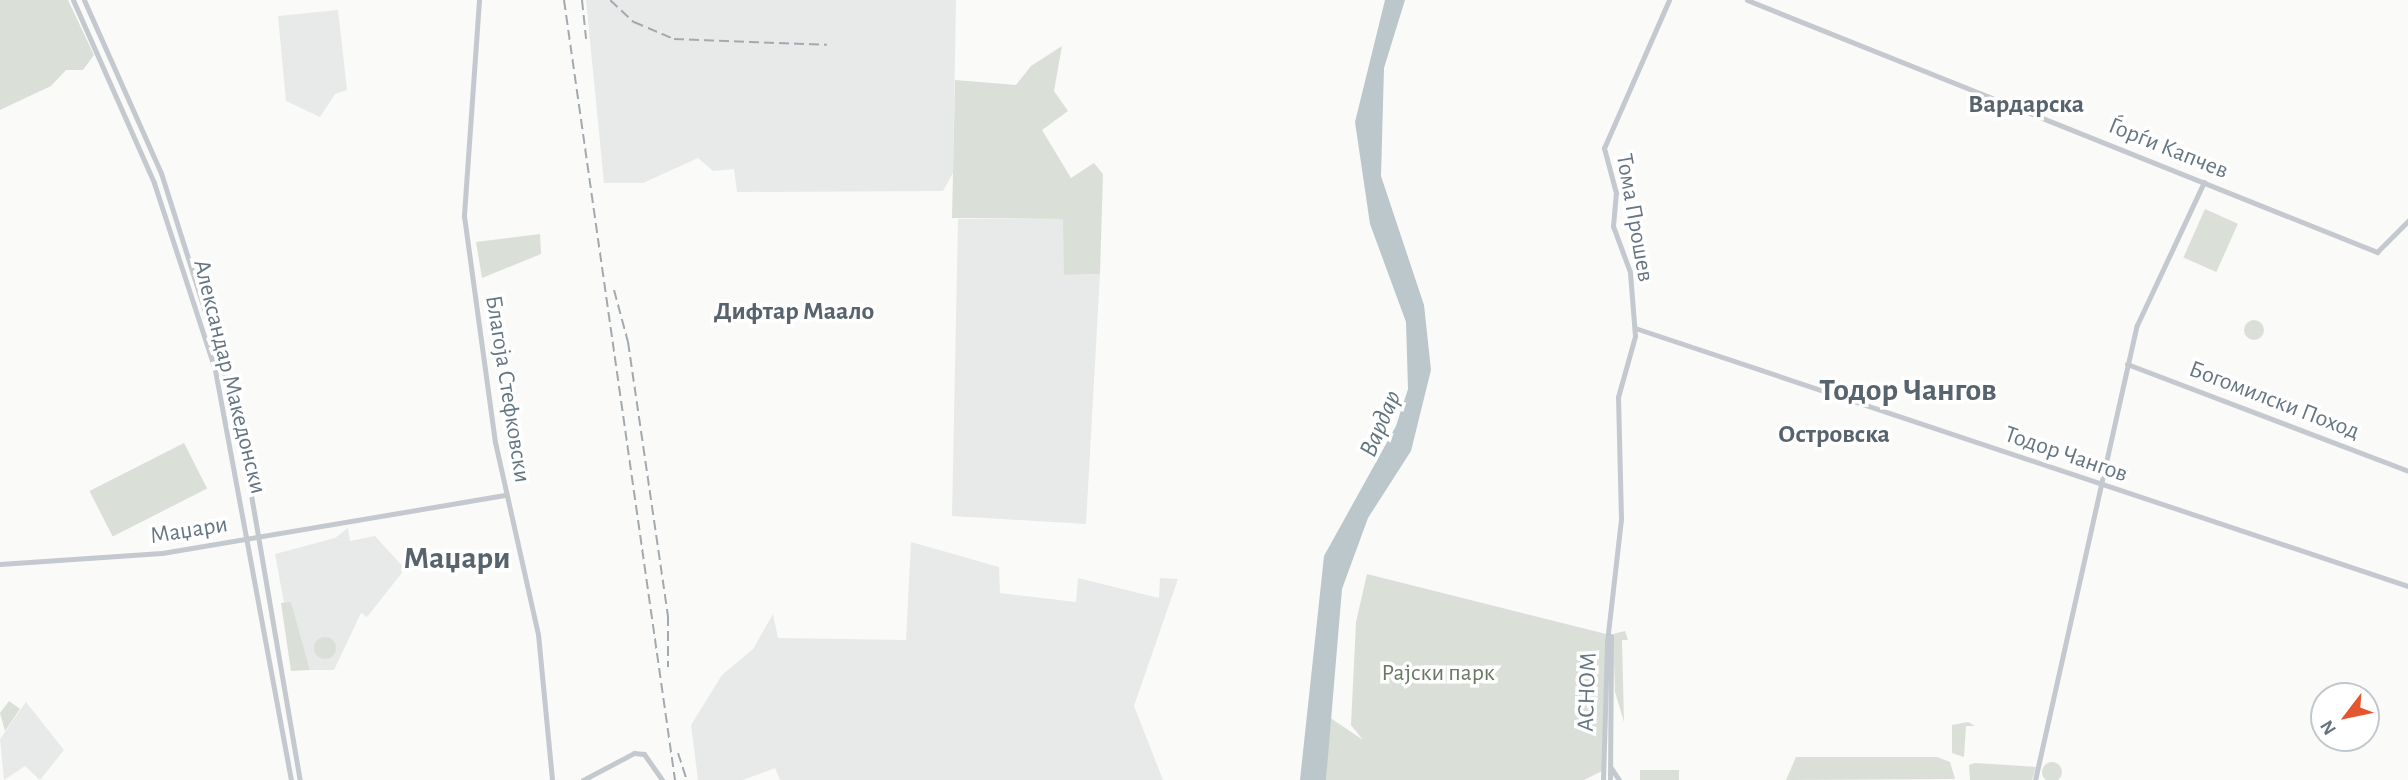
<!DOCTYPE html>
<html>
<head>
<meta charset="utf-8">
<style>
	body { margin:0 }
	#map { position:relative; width:2408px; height:780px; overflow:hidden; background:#fafaf8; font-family:"Alegreya Sans",sans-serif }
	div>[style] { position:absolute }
	.built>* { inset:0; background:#e8e9e9 }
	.green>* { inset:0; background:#dadfd7; transform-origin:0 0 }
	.round { border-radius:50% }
	.water>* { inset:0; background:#bbc7cb }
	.secondary>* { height:5px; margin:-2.5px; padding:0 2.5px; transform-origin:2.5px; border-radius:2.5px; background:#c3c9ce }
	.rail>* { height:2px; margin-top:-1px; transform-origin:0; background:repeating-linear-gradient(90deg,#a2aab0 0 10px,transparent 0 15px) }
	span { translate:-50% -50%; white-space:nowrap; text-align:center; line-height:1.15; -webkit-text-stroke:7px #fff; paint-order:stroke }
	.street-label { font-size:24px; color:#657683 }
	.park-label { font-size:24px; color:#687a64 }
	.neighbourhood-label { font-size:26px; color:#57646e; font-weight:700 }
	.water-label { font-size:26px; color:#60757c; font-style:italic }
	.district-label { font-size:32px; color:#57646e; font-weight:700 }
	.north { position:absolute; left:2310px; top:682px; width:70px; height:70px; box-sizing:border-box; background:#fff; border:2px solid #c1c8cd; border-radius:50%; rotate:238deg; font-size:19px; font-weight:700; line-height:28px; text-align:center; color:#657683 }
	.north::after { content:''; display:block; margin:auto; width:24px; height:32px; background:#e4572e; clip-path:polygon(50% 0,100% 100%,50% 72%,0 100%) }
</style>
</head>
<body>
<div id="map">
	<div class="built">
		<i style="clip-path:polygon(586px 0,956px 0,953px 173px,943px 191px,737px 192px,734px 169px,713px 171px,698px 158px,643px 183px,604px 183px)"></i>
		<i style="clip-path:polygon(338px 10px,347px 90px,335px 94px,320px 117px,286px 101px,278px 16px)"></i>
		<i style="clip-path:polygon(958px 219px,1064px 219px,1064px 275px,1100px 274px,1086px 524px,952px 516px)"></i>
		<i style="clip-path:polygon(348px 528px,350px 541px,375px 536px,405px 569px,367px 617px,361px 613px,334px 670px,310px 670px,291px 603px,284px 603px,275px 554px,335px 538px)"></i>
		<i style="clip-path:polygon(911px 542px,999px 567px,1000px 593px,1076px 602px,1078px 578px,1159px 598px,1160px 578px,1178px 579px,1134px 706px,1163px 780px,780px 780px,775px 768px,743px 780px,698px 780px,691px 725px,722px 675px,753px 649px,773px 614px,778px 638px,906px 640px)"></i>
		<i style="clip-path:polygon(26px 702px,64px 750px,40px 780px,25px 766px,4px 780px,0 739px)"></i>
	</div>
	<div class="green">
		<i style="clip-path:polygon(0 0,68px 0,94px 55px,83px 70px,66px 70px,51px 86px,0 110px)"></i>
		<i style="clip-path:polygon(1062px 46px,1054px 91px,1068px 111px,1042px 130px,1071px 178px,1094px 163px,1103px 174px,1100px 274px,1064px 275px,1063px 219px,952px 218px,955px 80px,1016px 85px,1031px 66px)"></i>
		<i style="left:2205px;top:209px;width:36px;height:53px;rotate:24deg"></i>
		<i style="clip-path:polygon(540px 234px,541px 254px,482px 278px,476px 242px)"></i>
		<i class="round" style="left:2244px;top:320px;width:20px;height:20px"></i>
		<i style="left:184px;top:443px;width:51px;height:106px;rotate:63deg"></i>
		<i style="clip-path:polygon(1367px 574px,1606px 634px,1602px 771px,1584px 780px,1326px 780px,1329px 717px,1363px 740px,1351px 725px,1356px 622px)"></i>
		<i style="clip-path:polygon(291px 602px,310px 670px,291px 671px,281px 603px)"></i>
		<i style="clip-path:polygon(1625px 631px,1628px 640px,1622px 640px,1624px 722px,1615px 692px,1613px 634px)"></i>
		<i class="round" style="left:314px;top:637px;width:22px;height:22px"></i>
		<i style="clip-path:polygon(9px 701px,20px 709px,5px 731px,0 713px)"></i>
		<i style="clip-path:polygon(1968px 722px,1975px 726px,1966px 726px,1964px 757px,1952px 753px,1952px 725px)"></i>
		<i style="clip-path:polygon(1796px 757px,1937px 757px,1950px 762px,1955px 779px,1786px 780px)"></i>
		<i class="round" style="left:2042px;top:762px;width:20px;height:20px"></i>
		<i style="clip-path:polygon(1969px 765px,1975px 763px,2036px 767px,2032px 780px,1970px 780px)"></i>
		<i style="left:1640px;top:770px;width:39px;height:10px"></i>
	</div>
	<div class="water">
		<i style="clip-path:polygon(1385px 0,1405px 0,1384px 68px,1381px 176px,1424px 305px,1431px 370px,1411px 451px,1368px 518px,1342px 589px,1326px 780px,1300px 780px,1324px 556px,1396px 426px,1408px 389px,1406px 322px,1370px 224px,1355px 122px)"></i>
	</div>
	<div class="secondary">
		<i style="left:73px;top:0;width:200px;rotate:66.1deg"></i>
		<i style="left:154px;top:183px;width:197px;rotate:71.9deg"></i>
		<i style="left:215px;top:370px;width:417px;rotate:79.5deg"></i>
		<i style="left:84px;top:0;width:189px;rotate:66deg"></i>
		<i style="left:161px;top:173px;width:252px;rotate:72.4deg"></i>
		<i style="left:237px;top:413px;width:372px;rotate:80.3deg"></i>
		<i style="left:479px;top:0;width:217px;rotate:94deg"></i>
		<i style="left:464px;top:216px;width:228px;rotate:82.2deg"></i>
		<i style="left:495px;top:442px;width:197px;rotate:77.4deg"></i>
		<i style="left:538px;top:634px;width:147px;rotate:84.5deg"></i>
		<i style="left:1747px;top:0;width:679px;rotate:21.8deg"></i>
		<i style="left:2377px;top:252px;width:44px;rotate:-45deg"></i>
		<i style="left:1635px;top:328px;width:815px;rotate:18.46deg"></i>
		<i style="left:2127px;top:364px;width:301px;rotate:20.8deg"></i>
		<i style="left:0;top:564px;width:162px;rotate:-3.9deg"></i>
		<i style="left:162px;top:553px;width:349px;rotate:-9.6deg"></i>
		<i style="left:1611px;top:768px;width:14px;rotate:56deg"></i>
		<i style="left:583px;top:780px;width:58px;rotate:-27.9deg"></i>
		<i style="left:634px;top:753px;width:10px;rotate:6deg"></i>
		<i style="left:644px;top:754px;width:32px;rotate:55deg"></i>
		<i style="left:1603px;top:780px;width:138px;rotate:-88.3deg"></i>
		<i style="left:1607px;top:642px;width:124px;rotate:-83.5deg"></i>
		<i style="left:1621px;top:519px;width:122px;rotate:-91.4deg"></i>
		<i style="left:1618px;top:397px;width:63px;rotate:-74.4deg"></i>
		<i style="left:1635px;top:336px;width:64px;rotate:-94.5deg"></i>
		<i style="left:1630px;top:272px;width:49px;rotate:-110.3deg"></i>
		<i style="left:1613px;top:226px;width:33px;rotate:-85deg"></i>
		<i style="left:1616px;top:193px;width:47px;rotate:-104.9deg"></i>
		<i style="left:1604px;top:148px;width:162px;rotate:-66.3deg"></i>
		<i style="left:1610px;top:780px;width:144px;rotate:-89.6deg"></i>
		<i style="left:2035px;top:780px;width:466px;rotate:-77.4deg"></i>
		<i style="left:2137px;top:325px;width:158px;rotate:-64.9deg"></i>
	</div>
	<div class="rail">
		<i style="left:564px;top:0;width:788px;rotate:81.9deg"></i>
		<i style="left:582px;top:0;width:39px;rotate:84deg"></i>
		<i style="left:610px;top:0;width:33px;rotate:43deg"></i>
		<i style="left:634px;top:22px;width:43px;rotate:23deg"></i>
		<i style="left:674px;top:39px;width:153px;rotate:2.2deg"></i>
		<i style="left:614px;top:290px;width:54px;rotate:74.9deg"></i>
		<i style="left:628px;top:342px;width:277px;rotate:81.7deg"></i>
		<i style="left:668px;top:616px;width:51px;rotate:90deg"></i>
		<i style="left:678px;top:753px;width:28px;rotate:72deg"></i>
	</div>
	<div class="street-label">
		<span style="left:2168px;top:149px;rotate:22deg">Ѓорѓи Капчев</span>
		<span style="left:1634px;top:218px;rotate:80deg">Тома Прошев</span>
		<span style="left:229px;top:377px;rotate:76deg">Александар Македонски</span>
		<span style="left:507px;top:389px;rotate:81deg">Благоја Стефковски</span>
		<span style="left:2274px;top:401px;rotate:21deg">Богомилски Поход</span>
		<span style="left:2066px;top:455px;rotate:19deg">Тодор Чангов</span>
		<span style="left:189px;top:531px;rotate:-9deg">Маџари</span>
		<span style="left:1588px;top:692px;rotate:-88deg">АСНОМ</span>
	</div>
	<div class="park-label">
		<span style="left:1438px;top:674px">Рајски парк</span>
	</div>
	<div class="neighbourhood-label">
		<span style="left:2026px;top:105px">Вардарска</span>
		<span style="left:794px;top:312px">Дифтар Маало</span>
		<span style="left:1834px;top:435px">Островска</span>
	</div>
	<div class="water-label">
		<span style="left:1381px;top:424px;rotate:-67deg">Вардар</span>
	</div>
	<div class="district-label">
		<span style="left:1908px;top:390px">Тодор Чангов</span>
		<span style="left:457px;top:558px">Маџари</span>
	</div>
	<div class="north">N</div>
</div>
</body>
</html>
